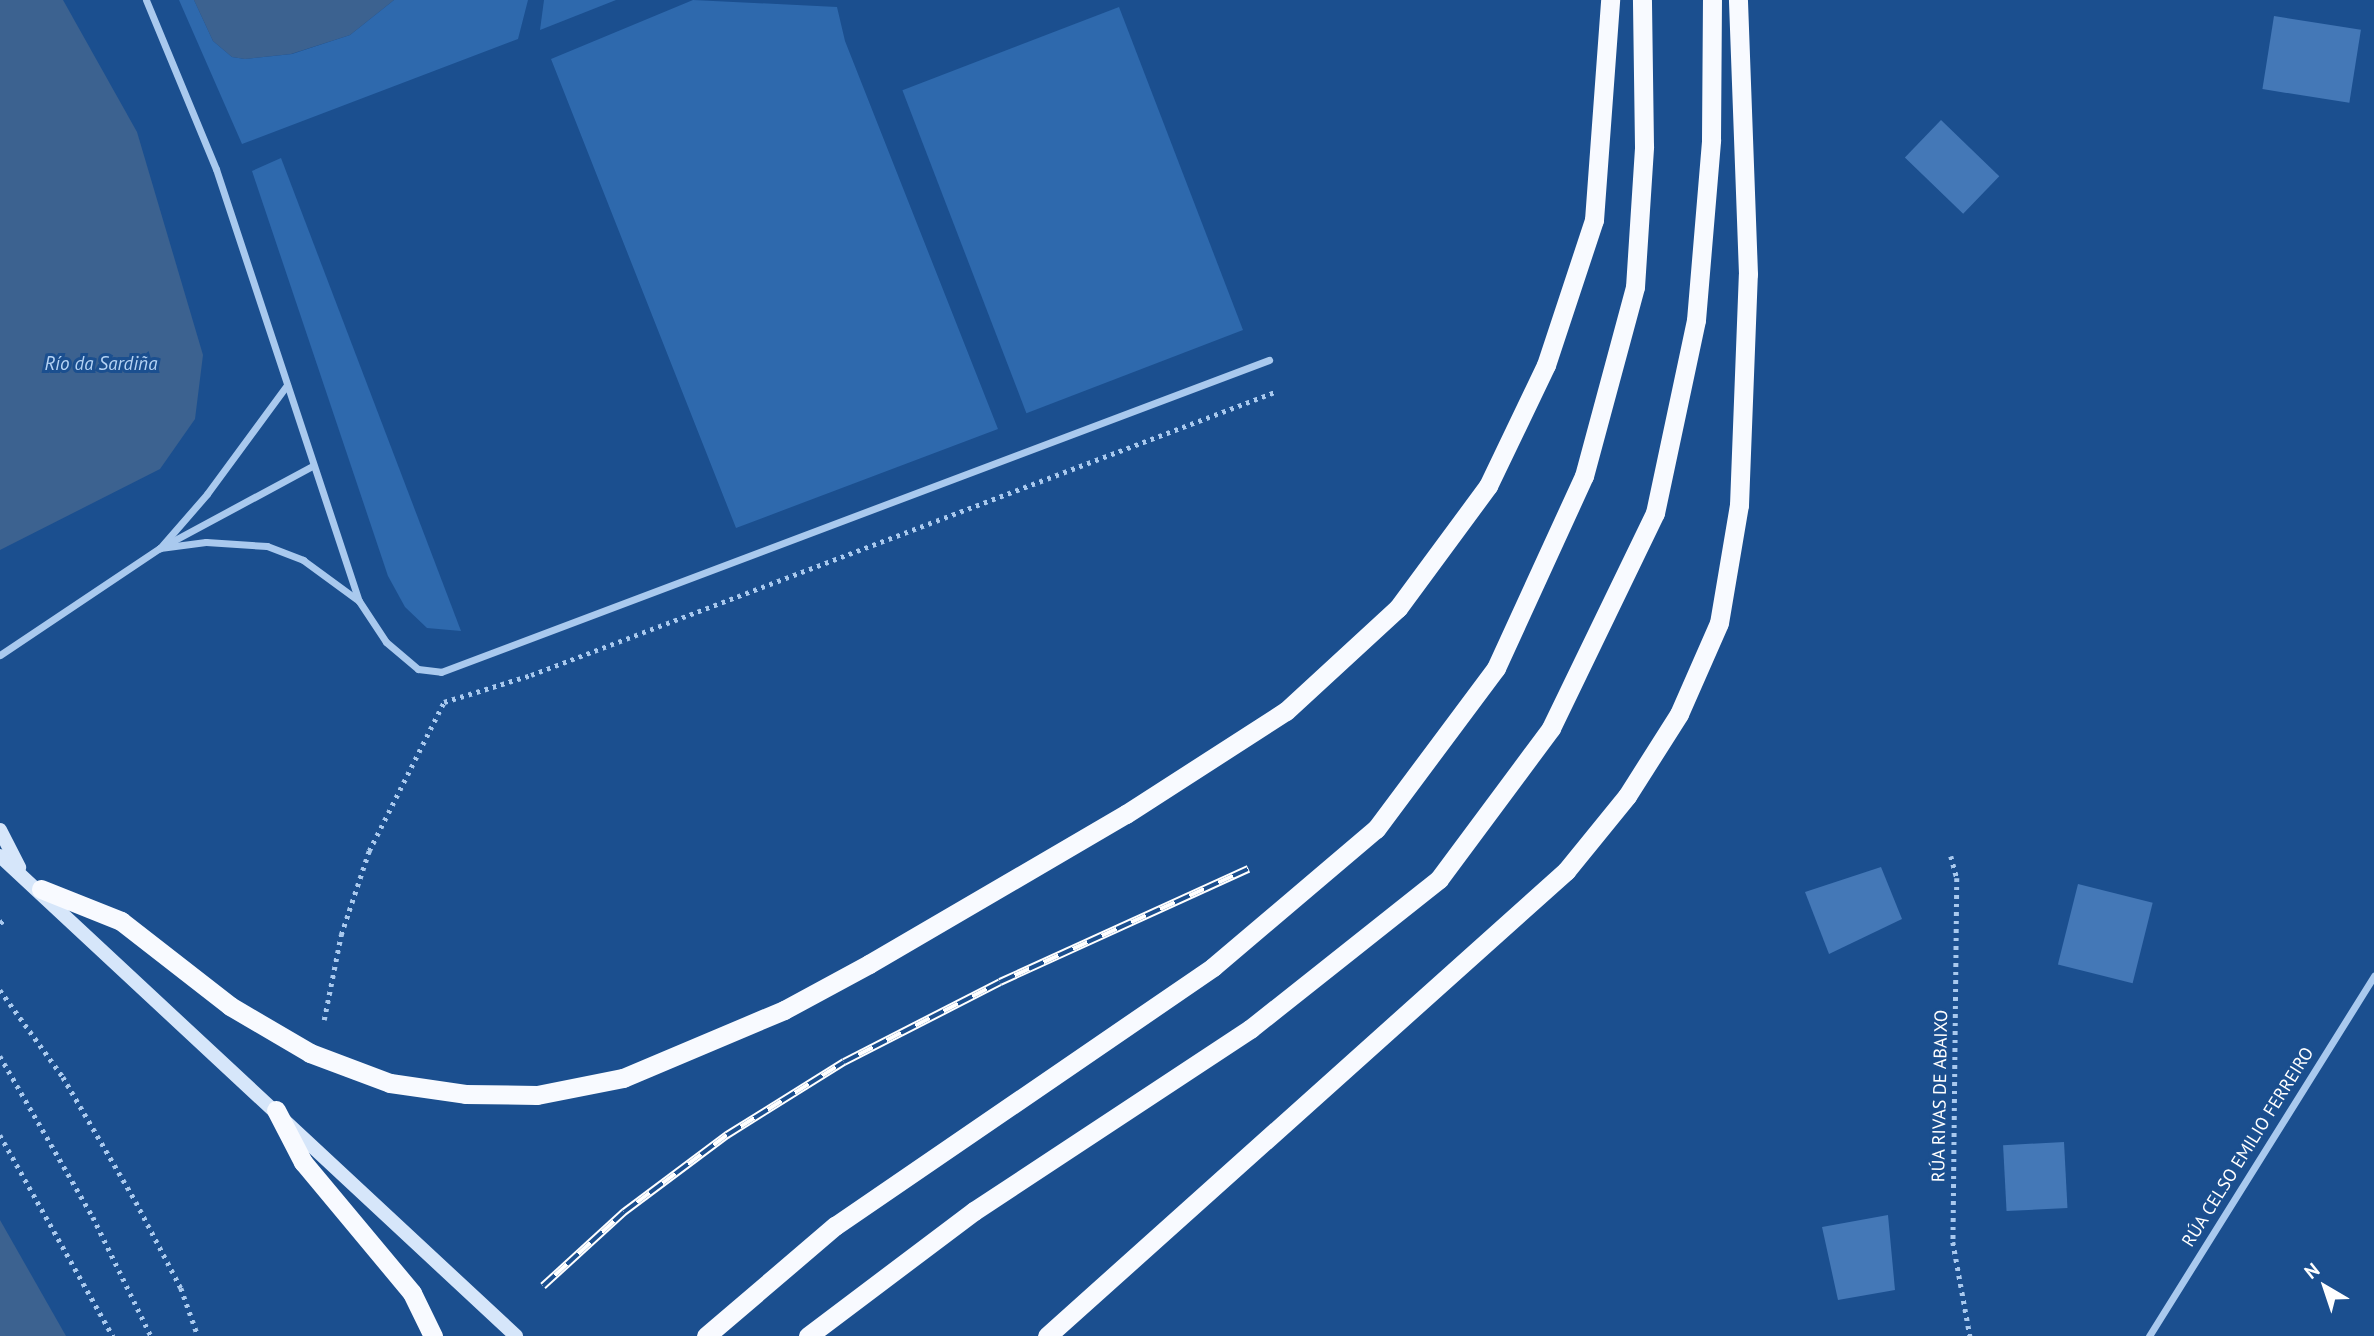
<!DOCTYPE html>
<html>
<head>
<meta charset="utf-8">
<style>
	body { margin:0 }
	#map { position:relative; width:2374px; height:1336px; overflow:hidden; background:#1b4f8f; font-family:"PT Sans",sans-serif }
	div>[style] { position:absolute }
	.green>* { inset:0; background:#2e69ad; transform-origin:0 0 }
	.water>* { inset:0; background:#3c6290 }
	.building>* { inset:0; background:#4478b7; transform-origin:0 0 }
	.path>* { height:4.5px; margin-top:-2.25px; transform-origin:0; background:repeating-linear-gradient(90deg,#a9c9ee 0 3.5px,transparent 0 8.5px) }
	.minor>* { height:7px; margin:-3.5px; padding:0 3.5px; transform-origin:3.5px; border-radius:3.5px; background:#a9c9ee }
	.secondary>* { height:14px; margin:-7px; padding:0 7px; transform-origin:7px; border-radius:7px; background:#d6e6fa }
	.trunk>* { height:19px; margin:-9.5px; padding:0 9.5px; transform-origin:9.5px; border-radius:9.5px; background:#f8faff }
	.rail>* { height:8px; margin-top:-4px; transform-origin:0; background:repeating-linear-gradient(90deg,#1b4f8f 0 16px,#fff 0 32px); box-sizing:border-box; border-block:2px solid #fff }
	span { translate:-50% -50%; white-space:nowrap; text-align:center; line-height:1.15; -webkit-text-stroke:6px #1b4f8f; paint-order:stroke }
	.street-label { font-size:18px; color:#fff }
	.water-label { font-size:19px; color:#b5d3f5; font-style:italic }
	.north { position:absolute; left:2290px; top:1252px; width:70px; height:70px; -webkit-text-stroke:5px #1b4f8f; paint-order:stroke; rotate:321deg; font-size:19px; font-weight:700; line-height:28px; text-align:center; color:#fff }
	.north::after { content:''; display:block; margin:auto; width:24px; height:32px; background:#fff; clip-path:polygon(50% 0,100% 100%,50% 72%,0 100%) }
</style>
</head>
<body>
<div id="map">
	<div class="green">
		<i style="clip-path:polygon(179px 0,194px 0,213px 41px,232px 57px,245px 59px,292px 54px,350px 35px,394px 0,528px 0,518px 39px,242px 144px)"></i>
		<i style="clip-path:polygon(544px 0,616px 0,540px 30px)"></i>
		<i style="clip-path:polygon(693px 0,837px 7px,845px 41px,998px 429px,736px 528px,551px 59px)"></i>
		<i style="left:1119px;top:7px;width:346px;height:232px;rotate:69deg"></i>
		<i style="clip-path:polygon(281px 158px,461px 631px,427px 628px,405px 607px,388px 576px,252px 171px)"></i>
	</div>
	<div class="water">
		<i style="clip-path:polygon(0 0,63px 0,137px 132px,203px 355px,195px 419px,160px 469px,0 550px)"></i>
		<i style="clip-path:polygon(194px 0,394px 0,350px 35px,291px 54px,245px 59px,232px 57px,213px 41px)"></i>
		<i style="clip-path:polygon(0 1220px,66px 1336px,0 1336px)"></i>
	</div>
	<div class="building">
		<i style="left:2274px;top:16px;width:88px;height:74px;rotate:9deg"></i>
		<i style="left:1941px;top:120px;width:81px;height:52px;rotate:44deg"></i>
		<i style="clip-path:polygon(1881px 867px,1902px 919px,1829px 954px,1805px 892px)"></i>
		<i style="left:2078px;top:884px;width:77px;height:83px;rotate:14deg"></i>
		<i style="left:2064px;top:1142px;width:66px;height:61px;rotate:87deg"></i>
		<i style="clip-path:polygon(1888px 1215px,1895px 1290px,1838px 1300px,1822px 1227px)"></i>
	</div>
	<div class="path">
		<i style="left:1951px;top:856px;width:23px;rotate:75deg"></i>
		<i style="left:1957px;top:878px;width:364px;rotate:90.6deg"></i>
		<i style="left:1953px;top:1242px;width:96px;rotate:79.7deg"></i>
		<i style="left:0;top:923px;width:7px;rotate:-34deg"></i>
		<i style="left:0;top:990px;width:107px;rotate:54.1deg"></i>
		<i style="left:63px;top:1077px;width:145px;rotate:59.7deg"></i>
		<i style="left:136px;top:1202px;width:97px;rotate:62.4deg"></i>
		<i style="left:181px;top:1288px;width:51px;rotate:70.5deg"></i>
		<i style="left:324px;top:1020px;width:87px;rotate:-78.7deg"></i>
		<i style="left:341px;top:935px;width:89px;rotate:-71.6deg"></i>
		<i style="left:369px;top:851px;width:167px;rotate:-63.3deg"></i>
		<i style="left:444px;top:702px;width:91px;rotate:-17.2deg"></i>
		<i style="left:531px;top:675px;width:796px;rotate:-20.83deg"></i>
		<i style="left:0;top:1056px;width:186px;rotate:60deg"></i>
		<i style="left:93px;top:1217px;width:132px;rotate:64deg"></i>
		<i style="left:0;top:1135px;width:231px;rotate:60.7deg"></i>
	</div>
	<div class="minor">
		<i style="left:146px;top:0;width:183px;rotate:67.5deg"></i>
		<i style="left:216px;top:169px;width:455px;rotate:71.7deg"></i>
		<i style="left:359px;top:601px;width:49px;rotate:56.6deg"></i>
		<i style="left:386px;top:642px;width:42px;rotate:40.2deg"></i>
		<i style="left:418px;top:669px;width:23px;rotate:7deg"></i>
		<i style="left:441px;top:672px;width:885px;rotate:-20.65deg"></i>
		<i style="left:287px;top:385px;width:135px;rotate:126.3deg"></i>
		<i style="left:207px;top:494px;width:72px;rotate:131deg"></i>
		<i style="left:160px;top:548px;width:46px;rotate:-7.4deg"></i>
		<i style="left:206px;top:542px;width:61px;rotate:3.8deg"></i>
		<i style="left:267px;top:546px;width:39px;rotate:21deg"></i>
		<i style="left:303px;top:560px;width:69px;rotate:36.2deg"></i>
		<i style="left:0;top:655px;width:192px;rotate:-33.8deg"></i>
		<i style="left:160px;top:548px;width:173px;rotate:-28.3deg"></i>
		<i style="left:2149px;top:1336px;width:425px;rotate:-58deg"></i>
	</div>
	<div class="secondary">
		<i style="left:0;top:830px;width:42px;rotate:62.8deg"></i>
		<i style="left:0;top:856px;width:705px;rotate:42.93deg"></i>
	</div>
	<div class="trunk">
		<i style="left:41px;top:889px;width:86px;rotate:21.8deg"></i>
		<i style="left:121px;top:921px;width:138px;rotate:37.9deg"></i>
		<i style="left:230px;top:1006px;width:93px;rotate:30.4deg"></i>
		<i style="left:310px;top:1053px;width:85px;rotate:20.6deg"></i>
		<i style="left:390px;top:1083px;width:76px;rotate:8.3deg"></i>
		<i style="left:465px;top:1094px;width:72px;rotate:0.8deg"></i>
		<i style="left:537px;top:1095px;width:88px;rotate:-11.2deg"></i>
		<i style="left:623px;top:1078px;width:175px;rotate:-22.9deg"></i>
		<i style="left:784px;top:1010px;width:97px;rotate:-28.4deg"></i>
		<i style="left:869px;top:964px;width:298px;rotate:-30.3deg"></i>
		<i style="left:1126px;top:814px;width:190px;rotate:-32.8deg"></i>
		<i style="left:1286px;top:711px;width:152px;rotate:-42.6deg"></i>
		<i style="left:1398px;top:608px;width:152px;rotate:-53.6deg"></i>
		<i style="left:1488px;top:486px;width:134px;rotate:-64.4deg"></i>
		<i style="left:1546px;top:365px;width:153px;rotate:-71.7deg"></i>
		<i style="left:1594px;top:220px;width:221px;rotate:-85.8deg"></i>
		<i style="left:276px;top:1110px;width:59px;rotate:62.6deg"></i>
		<i style="left:303px;top:1162px;width:170px;rotate:50.2deg"></i>
		<i style="left:412px;top:1293px;width:48px;rotate:64deg"></i>
		<i style="left:706px;top:1336px;width:170px;rotate:-40.5deg"></i>
		<i style="left:835px;top:1226px;width:458px;rotate:-34.4deg"></i>
		<i style="left:1213px;top:967px;width:214px;rotate:-40.3deg"></i>
		<i style="left:1376px;top:829px;width:201px;rotate:-53.3deg"></i>
		<i style="left:1496px;top:668px;width:211px;rotate:-65.4deg"></i>
		<i style="left:1584px;top:476px;width:196px;rotate:-74.9deg"></i>
		<i style="left:1635px;top:287px;width:141px;rotate:-86.3deg"></i>
		<i style="left:1644px;top:146px;width:146px;rotate:-90.8deg"></i>
		<i style="left:808px;top:1336px;width:208px;rotate:-37deg"></i>
		<i style="left:974px;top:1211px;width:331px;rotate:-33.4deg"></i>
		<i style="left:1250px;top:1029px;width:241px;rotate:-38.4deg"></i>
		<i style="left:1439px;top:879px;width:188px;rotate:-53.4deg"></i>
		<i style="left:1551px;top:728px;width:239px;rotate:-64.2deg"></i>
		<i style="left:1655px;top:513px;width:197px;rotate:-78deg"></i>
		<i style="left:1696px;top:320px;width:181px;rotate:-85.2deg"></i>
		<i style="left:1711px;top:140px;width:140px;rotate:-89.6deg"></i>
		<i style="left:1047px;top:1336px;width:697px;rotate:-41.86deg"></i>
		<i style="left:1566px;top:871px;width:97px;rotate:-50.9deg"></i>
		<i style="left:1627px;top:796px;width:97px;rotate:-57.6deg"></i>
		<i style="left:1679px;top:714px;width:99px;rotate:-66.3deg"></i>
		<i style="left:1719px;top:623px;width:120px;rotate:-80.4deg"></i>
		<i style="left:1739px;top:505px;width:231px;rotate:-87.8deg"></i>
		<i style="left:1748px;top:274px;width:274px;rotate:-92.1deg"></i>
	</div>
	<div class="rail">
		<i style="left:543px;top:1286px;width:110px;rotate:-42.4deg"></i>
		<i style="left:624px;top:1212px;width:129px;rotate:-36.8deg"></i>
		<i style="left:727px;top:1135px;width:138px;rotate:-32deg"></i>
		<i style="left:844px;top:1062px;width:175px;rotate:-27.1deg"></i>
		<i style="left:1000px;top:982px;width:273px;rotate:-24.5deg"></i>
	</div>
	<div class="street-label">
		<span style="left:1940px;top:1096px;rotate:-89deg">RÚA RIVAS DE ABAIXO</span>
		<span style="left:2248px;top:1147px;rotate:-58deg">RÚA CELSO EMILIO FERREIRO</span>
	</div>
	<div class="water-label">
		<span style="left:101px;top:364px">Río da Sardiña</span>
	</div>
	<div class="north">N</div>
</div>
</body>
</html>
